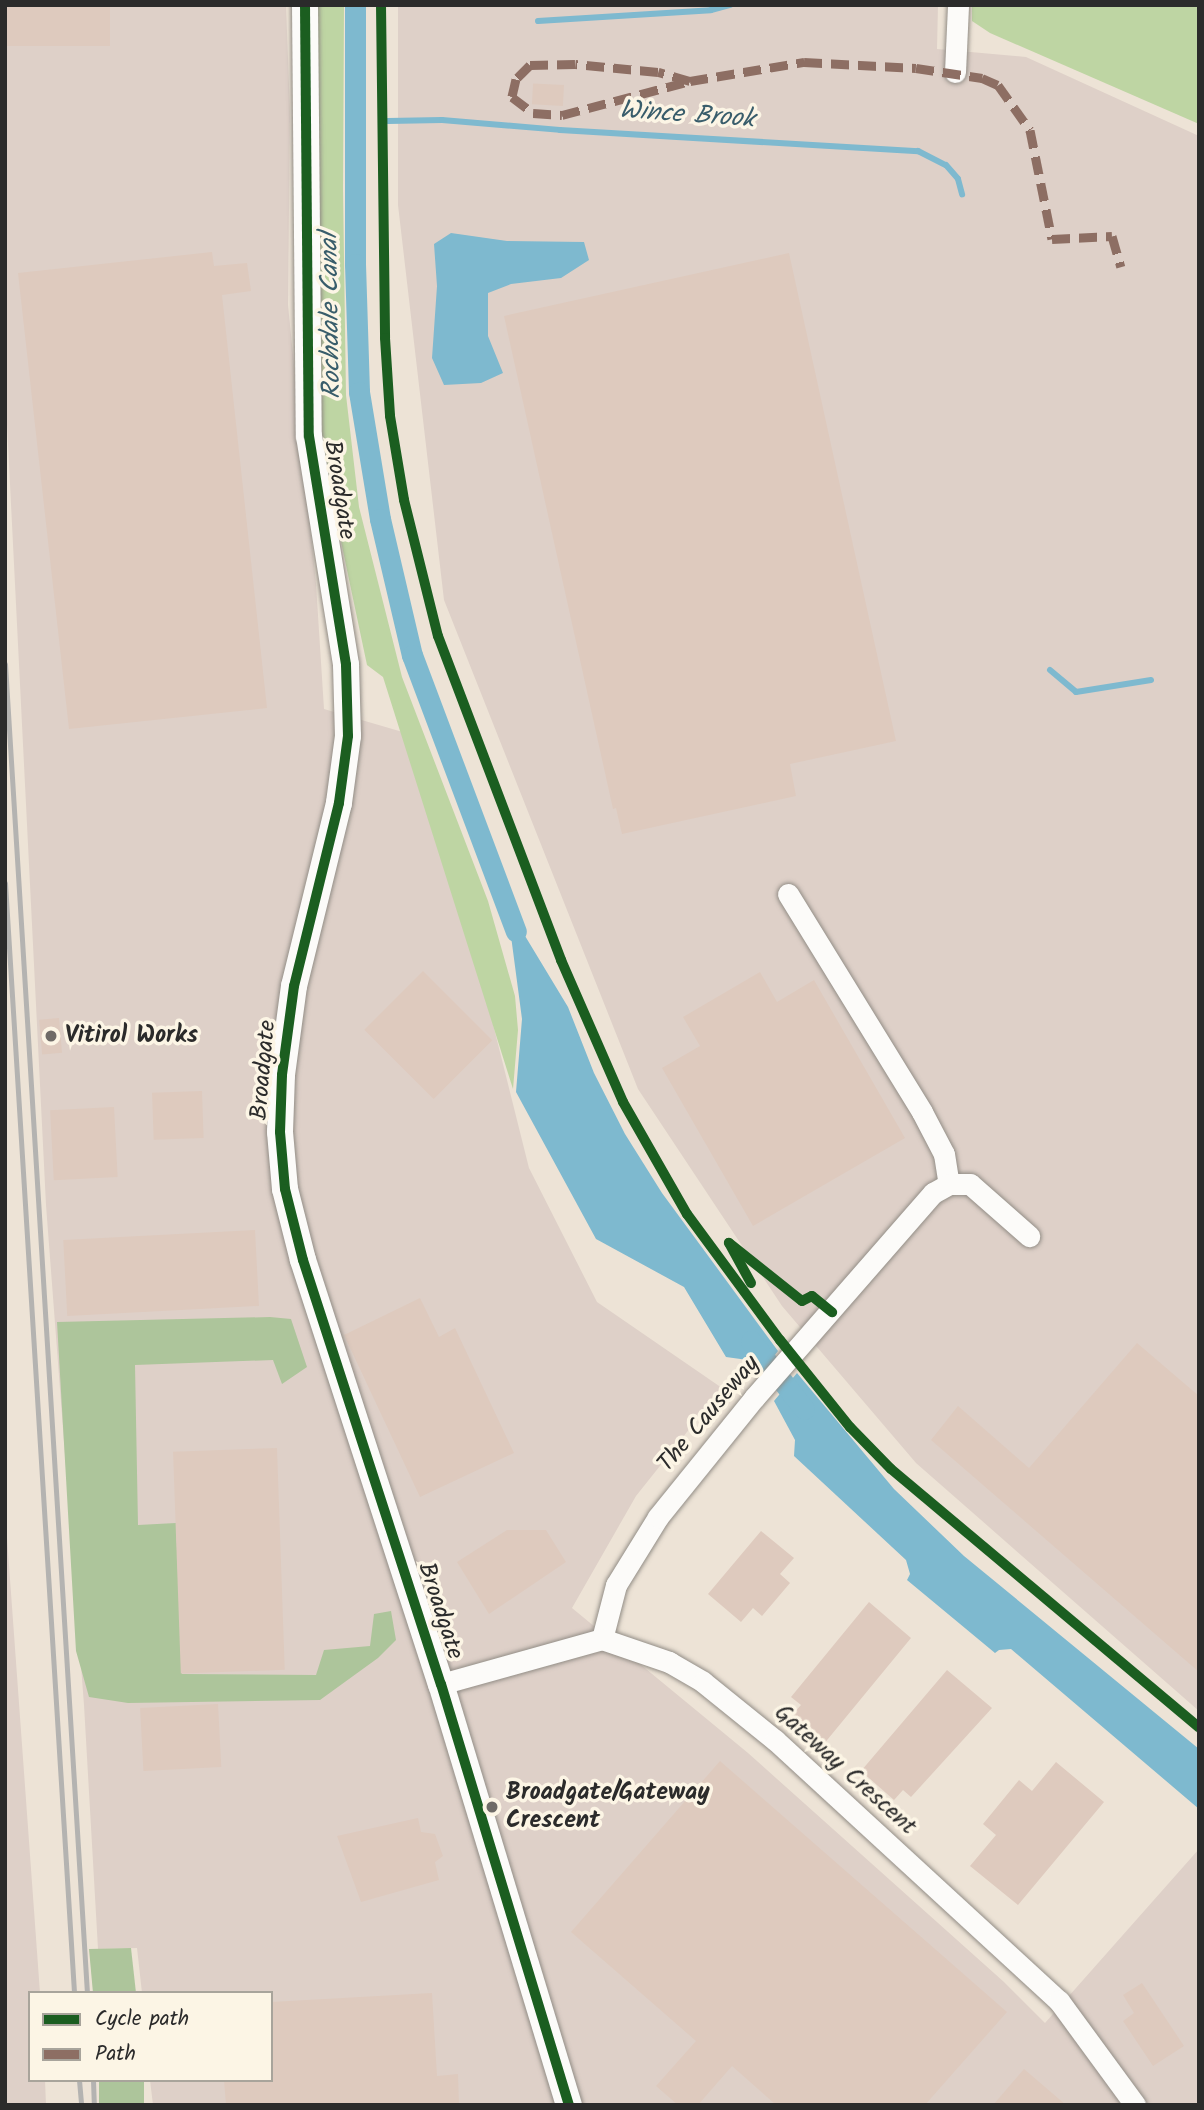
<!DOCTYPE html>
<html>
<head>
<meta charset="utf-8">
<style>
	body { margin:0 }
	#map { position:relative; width:1204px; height:2110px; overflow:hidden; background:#ede3d6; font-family:Kalam,sans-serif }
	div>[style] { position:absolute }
	.industrial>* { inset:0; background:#ded0c8 }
	.green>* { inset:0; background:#bed5a3 }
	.forest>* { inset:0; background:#adc59b; transform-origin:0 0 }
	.water>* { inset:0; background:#7eb9cf }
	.stream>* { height:6px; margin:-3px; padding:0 3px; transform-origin:3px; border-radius:3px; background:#7eb9cf }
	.canal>* { height:21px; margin:-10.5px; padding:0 10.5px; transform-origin:10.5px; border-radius:10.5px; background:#7eb9cf }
	.building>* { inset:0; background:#decabe; transform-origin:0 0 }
	.roads { filter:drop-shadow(0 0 2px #928d86) drop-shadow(0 0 2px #928d86) }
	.minor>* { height:21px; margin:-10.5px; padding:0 10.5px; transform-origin:10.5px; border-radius:10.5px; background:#fcfbf9 }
	.tertiary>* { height:26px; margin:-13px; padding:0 13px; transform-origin:13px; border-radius:13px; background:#fcfbf9 }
	.rail>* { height:5px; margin:-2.5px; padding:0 2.5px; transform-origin:2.5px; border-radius:2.5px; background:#b4b3b1 }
	.quiet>* { height:9px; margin-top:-4.5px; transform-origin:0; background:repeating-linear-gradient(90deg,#8d6e63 0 18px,transparent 0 27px) }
	.cycleway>* { height:10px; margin:-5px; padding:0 5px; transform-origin:5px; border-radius:5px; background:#1b5e20 }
	.dots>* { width:19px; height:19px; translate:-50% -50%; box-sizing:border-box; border:4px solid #fcf5e5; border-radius:50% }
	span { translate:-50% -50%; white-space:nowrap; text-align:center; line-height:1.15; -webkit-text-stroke:7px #fcf5e5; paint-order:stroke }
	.street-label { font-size:24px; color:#2b2b2b }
	.poi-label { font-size:24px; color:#2b2b2b; font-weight:700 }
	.left { translate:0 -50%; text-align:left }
	.water-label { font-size:26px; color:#395d6b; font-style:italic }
	.frame { position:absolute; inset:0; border:7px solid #2b2b2b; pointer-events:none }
	.legend { position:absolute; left:28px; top:1991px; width:245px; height:91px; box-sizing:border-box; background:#fcf5e5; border:2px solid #a8a49b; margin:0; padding:9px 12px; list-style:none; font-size:21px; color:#2b2b2b }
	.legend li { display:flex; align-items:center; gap:14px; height:35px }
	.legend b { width:35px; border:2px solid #a8a49b }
</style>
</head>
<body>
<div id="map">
	<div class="industrial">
		<i style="clip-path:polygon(5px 5px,286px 5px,290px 112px,288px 305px,316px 584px,324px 709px,406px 733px,465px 912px,529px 1168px,597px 1302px,722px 1388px,636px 1496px,572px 1608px,748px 1753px,1004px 1982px,1045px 2023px,1199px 1849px,1199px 2105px,153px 2105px,150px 2080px,271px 2080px,271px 1993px,142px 1993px,137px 1948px,98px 1949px,84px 1705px,46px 1205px,5px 384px)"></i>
		<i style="clip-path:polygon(398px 5px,938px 5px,937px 49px,1026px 57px,1199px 136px,1199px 1711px,916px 1463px,782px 1306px,638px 1089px,444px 600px,398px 205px)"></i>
		<i style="clip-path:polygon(5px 1510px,40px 1993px,30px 1993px,30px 2080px,45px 2080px,46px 2105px,5px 2105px)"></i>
	</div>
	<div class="green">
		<i style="clip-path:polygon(316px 5px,344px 5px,343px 190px,346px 395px,359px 507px,402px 677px,488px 901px,515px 996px,518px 1030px,513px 1089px,383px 677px,367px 665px,335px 513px,316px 398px)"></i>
		<i style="clip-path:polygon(972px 5px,1199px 5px,1199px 124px,990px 33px,972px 21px)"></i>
	</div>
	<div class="forest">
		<i style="clip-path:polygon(270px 1317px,291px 1319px,307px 1367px,282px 1384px,273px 1360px,135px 1365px,138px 1525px,176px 1523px,182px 1674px,316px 1675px,324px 1650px,370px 1646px,374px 1614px,391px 1611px,396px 1640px,378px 1658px,320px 1700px,128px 1703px,89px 1697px,76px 1651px,57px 1322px)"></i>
		<i style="clip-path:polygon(131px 1948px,136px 1993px,93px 1993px,89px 1949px)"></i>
		<i style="left:99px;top:2080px;width:45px;height:25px"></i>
	</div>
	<div class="water">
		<i style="clip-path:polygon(451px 233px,507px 241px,584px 242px,589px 260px,561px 278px,511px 284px,488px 293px,488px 336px,503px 373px,481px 383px,444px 385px,432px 358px,437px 286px,434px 244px)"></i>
		<i style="clip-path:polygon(507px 906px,568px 1007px,594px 1073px,625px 1134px,662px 1193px,778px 1351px,769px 1363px,726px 1357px,684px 1287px,596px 1239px,516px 1092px,522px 1019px)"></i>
		<i style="clip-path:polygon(797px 1373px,894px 1489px,964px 1556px,1199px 1749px,1199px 1809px,1011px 1649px,999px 1650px,995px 1653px,907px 1580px,910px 1574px,906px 1560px,794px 1456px,795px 1440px,774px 1401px)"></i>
	</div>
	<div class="stream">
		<i style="left:538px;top:21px;width:173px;rotate:-3.6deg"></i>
		<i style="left:711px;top:10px;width:20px;rotate:-15deg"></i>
		<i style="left:388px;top:121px;width:54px;rotate:-1.1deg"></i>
		<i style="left:442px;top:120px;width:118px;rotate:4.8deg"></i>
		<i style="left:560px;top:130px;width:359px;rotate:3.4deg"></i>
		<i style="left:918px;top:151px;width:31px;rotate:27deg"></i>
		<i style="left:946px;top:165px;width:18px;rotate:49deg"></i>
		<i style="left:958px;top:179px;width:16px;rotate:75deg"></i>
		<i style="left:1050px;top:670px;width:34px;rotate:40deg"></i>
		<i style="left:1076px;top:692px;width:76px;rotate:-9.1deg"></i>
	</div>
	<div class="canal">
		<i style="left:355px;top:5px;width:259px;rotate:90deg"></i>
		<i style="left:355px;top:264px;width:128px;rotate:88.2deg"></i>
		<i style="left:359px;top:392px;width:129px;rotate:80.6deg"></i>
		<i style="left:380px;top:519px;width:140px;rotate:76.8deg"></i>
		<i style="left:412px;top:655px;width:295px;rotate:69.4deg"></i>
		<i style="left:751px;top:1341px;width:86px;rotate:52.1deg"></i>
	</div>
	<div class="building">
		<i style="left:5px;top:5px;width:105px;height:41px"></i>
		<i style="left:564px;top:85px;width:21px;height:31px;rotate:93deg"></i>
		<i style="clip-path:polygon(212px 252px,214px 266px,247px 263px,251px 291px,222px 295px,267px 708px,69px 729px,18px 273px)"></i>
		<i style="clip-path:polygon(789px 253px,896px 741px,790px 764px,796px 796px,622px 834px,616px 808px,613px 809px,504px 316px)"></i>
		<i style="left:423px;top:971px;width:98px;height:83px;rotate:45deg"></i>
		<i style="clip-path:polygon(760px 972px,777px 1002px,814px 980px,905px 1138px,753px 1226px,662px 1068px,700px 1046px,683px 1017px)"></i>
		<i style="left:59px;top:1018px;width:35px;height:20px;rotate:85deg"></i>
		<i style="left:202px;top:1091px;width:47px;height:50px;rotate:88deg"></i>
		<i style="left:114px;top:1107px;width:70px;height:64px;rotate:87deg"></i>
		<i style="left:255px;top:1230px;width:76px;height:192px;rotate:87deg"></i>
		<i style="clip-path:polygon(420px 1298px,439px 1337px,455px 1328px,514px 1453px,420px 1497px,344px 1335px)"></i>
		<i style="clip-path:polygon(1137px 1343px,1199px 1396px,1199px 1672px,931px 1440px,958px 1406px,1029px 1468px)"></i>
		<i style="left:277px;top:1448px;width:222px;height:104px;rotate:88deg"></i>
		<i style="clip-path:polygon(507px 1530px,546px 1530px,566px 1562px,489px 1614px,457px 1562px)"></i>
		<i style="clip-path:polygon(761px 1531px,794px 1558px,780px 1574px,790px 1583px,762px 1616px,753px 1608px,741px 1622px,708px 1594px)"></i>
		<i style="clip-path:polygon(869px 1602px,911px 1638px,823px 1745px,790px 1717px,801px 1705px,791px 1697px)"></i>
		<i style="clip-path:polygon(947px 1670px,992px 1708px,911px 1797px,903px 1790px,894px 1800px,861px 1771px)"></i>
		<i style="left:218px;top:1704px;width:63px;height:78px;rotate:87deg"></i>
		<i style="clip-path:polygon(720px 1761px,1007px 2012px,925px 2105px,776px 2105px,732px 2066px,698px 2105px,678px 2105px,656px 2086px,696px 2041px,571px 1932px)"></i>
		<i style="clip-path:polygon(1056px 1762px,1104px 1802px,1018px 1905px,970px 1866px,996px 1835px,983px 1824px,1019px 1780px,1032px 1791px)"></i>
		<i style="clip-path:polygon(418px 1818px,421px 1832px,435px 1834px,443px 1856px,435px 1862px,439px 1880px,361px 1902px,337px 1836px)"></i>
		<i style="clip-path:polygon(1142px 1983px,1184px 2046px,1153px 2066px,1123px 2021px,1134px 2013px,1123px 1995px)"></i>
		<i style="clip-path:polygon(432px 1993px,437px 2076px,458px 2074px,459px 2105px,226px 2105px,224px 2080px,271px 2080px,271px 2002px)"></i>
		<i style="clip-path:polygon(1024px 2069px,1066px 2105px,993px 2105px)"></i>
	</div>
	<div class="roads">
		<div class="minor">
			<i style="left:955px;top:72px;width:67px;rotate:-87.4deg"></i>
			<i style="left:788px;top:894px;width:256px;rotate:58.4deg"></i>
			<i style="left:922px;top:1112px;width:47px;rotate:62.4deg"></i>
			<i style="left:944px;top:1154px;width:30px;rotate:81deg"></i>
			<i style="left:602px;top:1639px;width:56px;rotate:-75.5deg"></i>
			<i style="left:616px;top:1585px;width:80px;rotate:-58.3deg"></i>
			<i style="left:658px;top:1517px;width:153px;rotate:-51.1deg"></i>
			<i style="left:754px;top:1398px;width:272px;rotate:-48.9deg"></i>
			<i style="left:933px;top:1193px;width:18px;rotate:-29deg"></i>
			<i style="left:949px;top:1184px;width:21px"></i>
			<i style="left:970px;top:1184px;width:79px;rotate:41.4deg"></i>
			<i style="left:441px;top:1684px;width:167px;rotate:-15.6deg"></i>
			<i style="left:602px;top:1639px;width:71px;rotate:18.9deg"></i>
			<i style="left:669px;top:1662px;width:39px;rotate:30deg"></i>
			<i style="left:703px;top:1682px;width:92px;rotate:38.9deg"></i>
			<i style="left:775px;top:1740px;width:386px;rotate:42.6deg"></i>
			<i style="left:1059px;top:2001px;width:129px;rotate:53.8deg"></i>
		</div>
		<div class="tertiary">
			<i style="left:305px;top:5px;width:431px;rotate:89.5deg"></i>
			<i style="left:309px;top:436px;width:232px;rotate:80.8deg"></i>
			<i style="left:346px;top:665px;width:71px;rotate:88.4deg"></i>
			<i style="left:348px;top:736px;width:68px;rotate:97.7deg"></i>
			<i style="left:339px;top:803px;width:188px;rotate:103.8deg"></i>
			<i style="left:294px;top:986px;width:90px;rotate:97.7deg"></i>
			<i style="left:282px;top:1075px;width:57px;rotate:92deg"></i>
			<i style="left:280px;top:1132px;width:57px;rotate:85deg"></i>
			<i style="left:285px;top:1189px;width:73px;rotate:75.8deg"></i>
			<i style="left:303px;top:1260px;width:446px;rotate:72deg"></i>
			<i style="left:441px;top:1684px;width:440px;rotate:73.1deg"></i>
		</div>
	</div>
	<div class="rail">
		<i style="left:5px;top:664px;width:1332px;rotate:86.47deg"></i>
		<i style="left:5px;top:883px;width:1112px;rotate:86.44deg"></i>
		<i style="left:79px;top:2080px;width:25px;rotate:85deg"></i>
		<i style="left:93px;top:2080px;width:25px;rotate:88deg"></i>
	</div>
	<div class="quiet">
		<i style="left:690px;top:81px;width:33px;rotate:-164deg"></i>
		<i style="left:658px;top:72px;width:83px;rotate:-174.5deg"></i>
		<i style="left:575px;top:64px;width:45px;rotate:178.7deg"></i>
		<i style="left:530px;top:65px;width:20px;rotate:135deg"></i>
		<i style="left:516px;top:79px;width:18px;rotate:103deg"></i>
		<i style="left:512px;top:97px;width:26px;rotate:37deg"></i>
		<i style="left:533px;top:113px;width:29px;rotate:4deg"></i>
		<i style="left:562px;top:115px;width:132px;rotate:-14.9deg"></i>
		<i style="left:690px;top:81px;width:116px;rotate:-9.5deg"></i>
		<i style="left:804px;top:62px;width:112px;rotate:3.1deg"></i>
		<i style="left:916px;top:68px;width:67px;rotate:8.6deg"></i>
		<i style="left:982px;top:78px;width:17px;rotate:24deg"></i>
		<i style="left:998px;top:85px;width:55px;rotate:54.6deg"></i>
		<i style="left:1030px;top:130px;width:111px;rotate:78.6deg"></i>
		<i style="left:1052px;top:239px;width:60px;rotate:-2.9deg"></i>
		<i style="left:1112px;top:236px;width:32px;rotate:74deg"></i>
	</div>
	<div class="cycleway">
		<i style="left:305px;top:5px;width:431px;rotate:89.5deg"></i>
		<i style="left:309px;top:436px;width:232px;rotate:80.8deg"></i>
		<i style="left:346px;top:665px;width:71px;rotate:88.4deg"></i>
		<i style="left:348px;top:736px;width:68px;rotate:97.7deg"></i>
		<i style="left:339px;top:803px;width:188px;rotate:103.8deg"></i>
		<i style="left:294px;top:986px;width:90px;rotate:97.7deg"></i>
		<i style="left:282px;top:1075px;width:57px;rotate:92deg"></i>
		<i style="left:280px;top:1132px;width:57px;rotate:85deg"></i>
		<i style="left:285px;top:1189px;width:73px;rotate:75.8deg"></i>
		<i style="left:303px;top:1260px;width:446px;rotate:72deg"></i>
		<i style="left:441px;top:1684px;width:440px;rotate:73.1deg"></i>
		<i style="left:381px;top:5px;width:333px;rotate:89.3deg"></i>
		<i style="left:385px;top:338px;width:78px;rotate:86.3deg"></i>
		<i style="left:390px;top:416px;width:85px;rotate:80.5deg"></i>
		<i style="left:404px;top:500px;width:140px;rotate:76deg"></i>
		<i style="left:438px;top:636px;width:347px;rotate:69.2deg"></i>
		<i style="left:561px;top:960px;width:155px;rotate:66.4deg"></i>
		<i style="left:623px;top:1102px;width:129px;rotate:60.3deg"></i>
		<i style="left:687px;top:1214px;width:157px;rotate:53.6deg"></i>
		<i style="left:780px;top:1340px;width:112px;rotate:51.2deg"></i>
		<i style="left:850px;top:1427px;width:59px;rotate:45.7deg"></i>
		<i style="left:891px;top:1469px;width:402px;rotate:40deg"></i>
		<i style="left:751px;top:1283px;width:46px;rotate:-118.8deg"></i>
		<i style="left:729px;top:1243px;width:93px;rotate:38.5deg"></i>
		<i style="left:802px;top:1301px;width:11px;rotate:-27deg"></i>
		<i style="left:812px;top:1296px;width:26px;rotate:39deg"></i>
	</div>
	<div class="dots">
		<i style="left:51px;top:1036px;background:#6f6b67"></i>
		<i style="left:492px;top:1807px;background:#6f6b67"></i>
	</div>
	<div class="street-label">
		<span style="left:339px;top:490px;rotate:81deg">Broadgate</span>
		<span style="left:264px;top:1070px;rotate:-85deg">Broadgate</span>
		<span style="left:709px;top:1414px;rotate:-50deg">The Causeway</span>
		<span style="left:440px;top:1611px;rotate:72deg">Broadgate</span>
		<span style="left:845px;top:1770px;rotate:42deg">Gateway Crescent</span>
	</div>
	<div class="poi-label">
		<span class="left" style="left:65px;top:1036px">Vitirol Works</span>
		<span class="left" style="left:506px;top:1807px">Broadgate/Gateway<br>Crescent</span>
	</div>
	<div class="water-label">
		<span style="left:687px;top:116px;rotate:4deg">Wince Brook</span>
		<span style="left:332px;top:316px;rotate:-91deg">Rochdale Canal</span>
	</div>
	<div class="frame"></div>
	<ul class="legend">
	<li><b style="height:9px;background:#1b5e20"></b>Cycle path</li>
	<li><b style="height:9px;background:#8d6e63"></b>Path</li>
	</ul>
</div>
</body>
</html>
